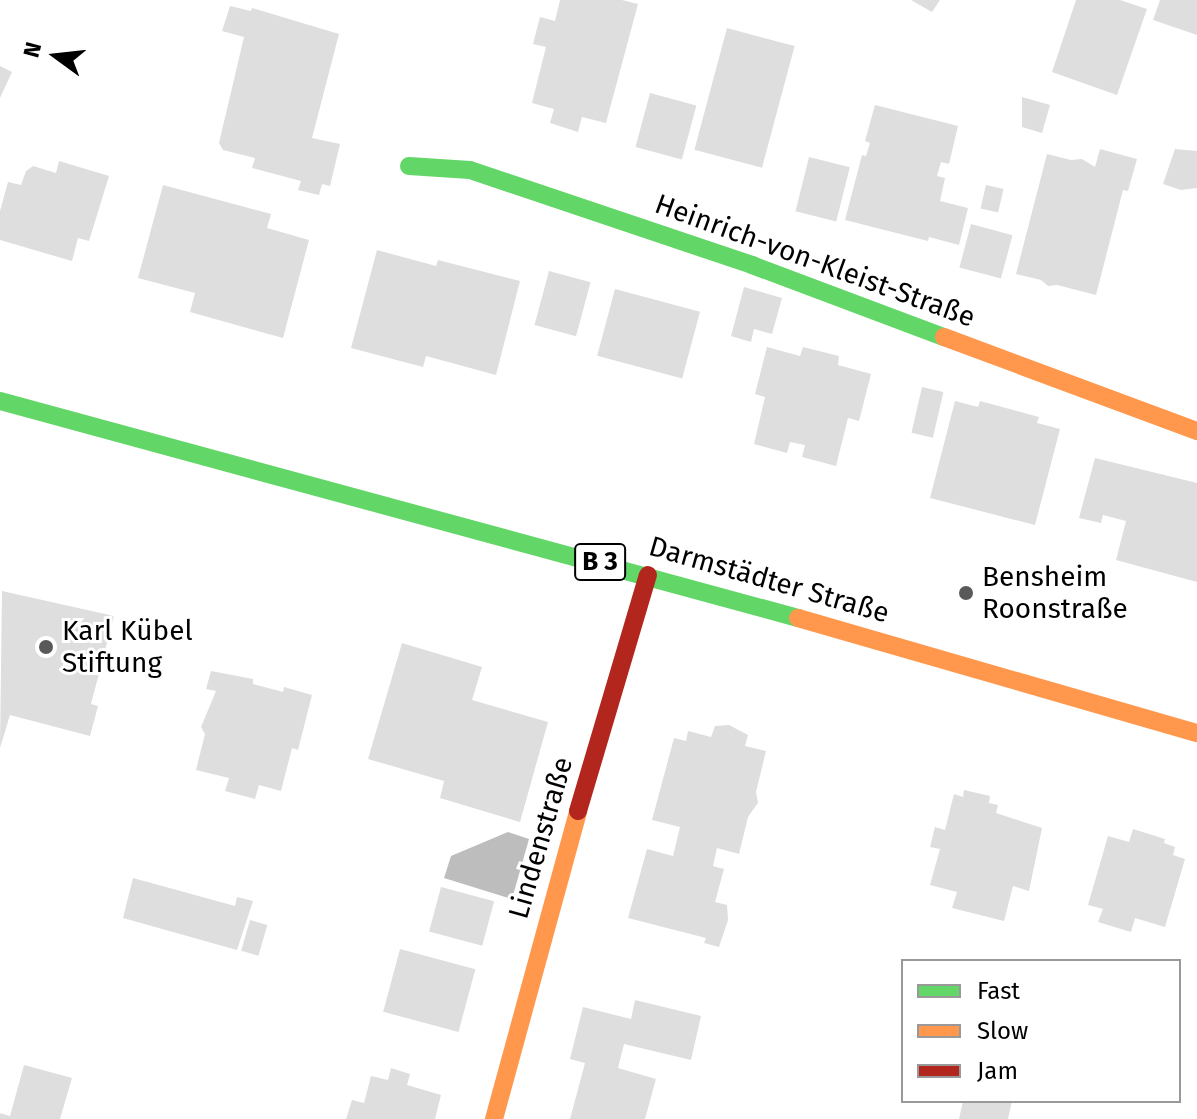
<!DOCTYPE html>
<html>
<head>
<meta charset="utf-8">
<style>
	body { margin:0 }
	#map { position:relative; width:1197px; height:1119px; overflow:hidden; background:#fff; font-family:"Fira Sans",sans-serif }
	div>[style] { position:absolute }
	.water>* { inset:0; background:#bdbdbd }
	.building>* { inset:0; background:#dedede; transform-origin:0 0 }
	.fast>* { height:18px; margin:-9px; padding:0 9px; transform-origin:9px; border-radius:9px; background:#63d668 }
	.slow>* { height:18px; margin:-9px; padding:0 9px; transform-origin:9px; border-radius:9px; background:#ff974d }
	.jam>* { height:18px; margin:-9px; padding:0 9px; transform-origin:9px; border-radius:9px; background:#b3261e }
	.dots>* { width:22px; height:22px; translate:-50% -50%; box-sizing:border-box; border:4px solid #fff; border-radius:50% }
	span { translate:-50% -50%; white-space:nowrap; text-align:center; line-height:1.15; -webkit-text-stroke:6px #fff; paint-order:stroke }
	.shield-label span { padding:2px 6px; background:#fff; border:2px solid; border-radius:6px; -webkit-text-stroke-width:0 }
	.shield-label { font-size:26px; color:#000; font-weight:700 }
	.street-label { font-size:28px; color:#000 }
	.poi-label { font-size:28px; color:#000 }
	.left { translate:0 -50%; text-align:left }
	.legend { position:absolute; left:901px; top:959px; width:280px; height:144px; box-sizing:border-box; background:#fff; border:2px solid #999; margin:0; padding:10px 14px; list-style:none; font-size:24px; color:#000 }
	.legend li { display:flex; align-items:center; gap:16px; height:40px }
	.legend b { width:40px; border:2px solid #999 }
	.north { position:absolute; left:16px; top:16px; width:80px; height:80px; -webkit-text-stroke:6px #fff; paint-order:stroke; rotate:285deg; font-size:22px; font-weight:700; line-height:32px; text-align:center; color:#000 }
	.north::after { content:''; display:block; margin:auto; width:28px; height:36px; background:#000; clip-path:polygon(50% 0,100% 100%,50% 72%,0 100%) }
</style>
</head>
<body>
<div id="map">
	<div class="water">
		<i style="clip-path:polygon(508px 832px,529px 839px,512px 899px,444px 878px,451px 856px)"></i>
	</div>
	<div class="building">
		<i style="clip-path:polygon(560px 0,622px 0,638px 4px,606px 123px,582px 117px,578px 132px,550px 123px,554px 109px,532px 103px,546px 47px,533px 44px,540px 17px,555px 21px)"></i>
		<i style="clip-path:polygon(911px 0,940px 0,932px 12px)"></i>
		<i style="clip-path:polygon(1076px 0,1120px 0,1147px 9px,1117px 95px,1052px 72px)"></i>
		<i style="clip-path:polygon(1160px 0,1197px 0,1197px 35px,1153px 20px)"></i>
		<i style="clip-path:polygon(230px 6px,251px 11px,252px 8px,339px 34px,312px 138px,340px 144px,330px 186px,322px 184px,319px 195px,298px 190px,301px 181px,252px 168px,255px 158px,223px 150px,219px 143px,244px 37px,222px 31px)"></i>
		<i style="left:727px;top:28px;width:70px;height:126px;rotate:15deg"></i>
		<i style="clip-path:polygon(0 66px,12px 72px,0 98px)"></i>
		<i style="left:650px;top:93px;width:48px;height:56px;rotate:15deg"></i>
		<i style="clip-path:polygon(1022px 97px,1050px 105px,1042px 133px,1022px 127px)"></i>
		<i style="clip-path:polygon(875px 105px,958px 126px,949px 164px,941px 162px,937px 176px,945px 178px,940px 201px,968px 208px,959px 245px,929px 237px,928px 241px,845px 220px,862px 155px,866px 156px,870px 143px,865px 141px)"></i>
		<i style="clip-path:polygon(1100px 149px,1137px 159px,1128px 191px,1123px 190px,1096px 295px,1057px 285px,1048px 286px,1041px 280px,1016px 274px,1047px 154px,1071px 160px,1082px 159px,1095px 167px)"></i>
		<i style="clip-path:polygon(1175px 149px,1197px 151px,1197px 188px,1181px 190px,1163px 184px)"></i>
		<i style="left:809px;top:157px;width:42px;height:56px;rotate:14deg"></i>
		<i style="clip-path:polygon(59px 161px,109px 176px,89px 241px,78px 238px,72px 261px,0 240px,0 211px,8px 182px,21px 185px,26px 171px,33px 166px,56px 173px)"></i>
		<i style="clip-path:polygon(163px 185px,271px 214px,267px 228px,309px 240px,283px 338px,190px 312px,195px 293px,138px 278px)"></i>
		<i style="left:986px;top:185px;width:18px;height:24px;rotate:13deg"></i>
		<i style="left:971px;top:224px;width:43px;height:45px;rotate:15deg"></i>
		<i style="clip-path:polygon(377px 250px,436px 266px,438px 260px,520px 281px,496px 375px,426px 356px,423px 367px,351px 348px)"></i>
		<i style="left:549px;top:271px;width:43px;height:56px;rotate:15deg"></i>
		<i style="clip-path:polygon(744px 287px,782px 298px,772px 334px,754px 329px,751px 342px,731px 336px)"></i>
		<i style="left:615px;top:289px;width:88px;height:69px;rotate:15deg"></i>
		<i style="clip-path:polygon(767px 347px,800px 356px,803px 347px,839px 356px,838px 365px,871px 374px,859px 421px,848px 418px,836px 466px,802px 457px,805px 445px,790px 442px,787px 453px,754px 444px,765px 397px,755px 394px)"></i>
		<i style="left:922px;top:387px;width:22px;height:47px;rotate:13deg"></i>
		<i style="clip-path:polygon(955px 401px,978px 407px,980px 401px,1039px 417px,1037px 423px,1060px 429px,1035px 525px,930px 498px)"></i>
		<i style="clip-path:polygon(1095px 458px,1197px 483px,1197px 582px,1116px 560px,1126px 521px,1103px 515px,1101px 523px,1079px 518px)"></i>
		<i style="clip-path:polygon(2px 591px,114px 616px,91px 704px,98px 706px,90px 736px,10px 715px,0 748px)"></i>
		<i style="clip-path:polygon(402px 643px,482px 667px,472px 700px,548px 722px,520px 822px,440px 798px,444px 781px,368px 759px)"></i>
		<i style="clip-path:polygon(211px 671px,253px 679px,253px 684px,283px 692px,284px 687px,312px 695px,298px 750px,292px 748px,281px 791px,259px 785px,255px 799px,225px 791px,229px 778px,196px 770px,205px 734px,201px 727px,216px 691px,206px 689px)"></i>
		<i style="clip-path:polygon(729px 725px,748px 735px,745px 746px,766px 751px,756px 792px,758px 803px,748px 817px,739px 854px,717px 848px,713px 866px,724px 869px,715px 902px,727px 905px,728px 920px,719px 947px,704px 943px,706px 938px,628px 918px,647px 849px,673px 856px,680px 827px,652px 820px,674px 738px,686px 741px,688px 731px,711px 737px,715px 726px)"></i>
		<i style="clip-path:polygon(964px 790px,990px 796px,989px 803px,998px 805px,996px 813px,1042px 828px,1029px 891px,1013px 886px,1004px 921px,952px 908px,957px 892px,930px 885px,940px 849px,930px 847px,935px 827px,945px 830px,954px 794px,963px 797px)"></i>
		<i style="clip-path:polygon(1133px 829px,1165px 839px,1164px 843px,1175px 847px,1173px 855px,1185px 859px,1165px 927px,1135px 918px,1131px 932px,1098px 922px,1103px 909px,1088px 905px,1108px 836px,1129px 842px)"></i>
		<i style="clip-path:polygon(133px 878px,235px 906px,237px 897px,253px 901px,237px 950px,123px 918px)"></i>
		<i style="left:441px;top:887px;width:55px;height:46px;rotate:15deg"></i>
		<i style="left:250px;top:920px;width:18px;height:32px;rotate:16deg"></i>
		<i style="left:400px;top:949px;width:78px;height:65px;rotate:15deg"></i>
		<i style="clip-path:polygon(635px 1000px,701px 1016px,691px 1060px,624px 1044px,618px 1068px,656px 1079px,645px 1119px,570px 1119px,585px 1063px,570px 1059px,583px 1007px,631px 1019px)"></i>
		<i style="clip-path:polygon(24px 1065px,72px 1078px,60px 1119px,0 1119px,0 1113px,10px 1116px)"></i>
		<i style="clip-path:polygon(391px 1068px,410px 1074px,407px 1085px,441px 1095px,435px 1119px,346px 1119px,352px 1100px,364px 1103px,371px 1076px,388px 1080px)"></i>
		<i style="clip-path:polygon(963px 1101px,1012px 1101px,1008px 1119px,959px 1119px)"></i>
	</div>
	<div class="fast">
		<i style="left:409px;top:166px;width:61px;rotate:3.8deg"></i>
		<i style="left:470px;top:170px;width:298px;rotate:18.6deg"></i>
		<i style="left:752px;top:265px;width:205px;rotate:20.6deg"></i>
		<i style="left:0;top:401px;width:827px;rotate:15.21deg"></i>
	</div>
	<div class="slow">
		<i style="left:944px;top:337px;width:270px;rotate:20.4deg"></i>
		<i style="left:798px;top:618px;width:415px;rotate:16.1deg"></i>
		<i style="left:494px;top:1119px;width:319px;rotate:-74.7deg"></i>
	</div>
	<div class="jam">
		<i style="left:578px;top:811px;width:246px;rotate:-73.5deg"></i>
	</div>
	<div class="dots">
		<i style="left:966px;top:593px;background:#595959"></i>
		<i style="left:46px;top:647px;background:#595959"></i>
	</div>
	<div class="shield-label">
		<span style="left:600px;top:562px">B 3</span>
	</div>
	<div class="street-label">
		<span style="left:815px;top:261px;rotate:20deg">Heinrich-von-Kleist-Straße</span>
		<span style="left:769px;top:580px;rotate:16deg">Darmstädter Straße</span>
		<span style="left:541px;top:838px;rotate:-74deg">Lindenstraße</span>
	</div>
	<div class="poi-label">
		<span class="left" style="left:982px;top:593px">Bensheim<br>Roonstraße</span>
		<span class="left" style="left:62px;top:647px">Karl Kübel<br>Stiftung</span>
	</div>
	<ul class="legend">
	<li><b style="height:10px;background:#63d668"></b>Fast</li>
	<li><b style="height:10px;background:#ff974d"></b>Slow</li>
	<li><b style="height:10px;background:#b3261e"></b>Jam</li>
	</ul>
	<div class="north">N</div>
</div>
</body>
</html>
